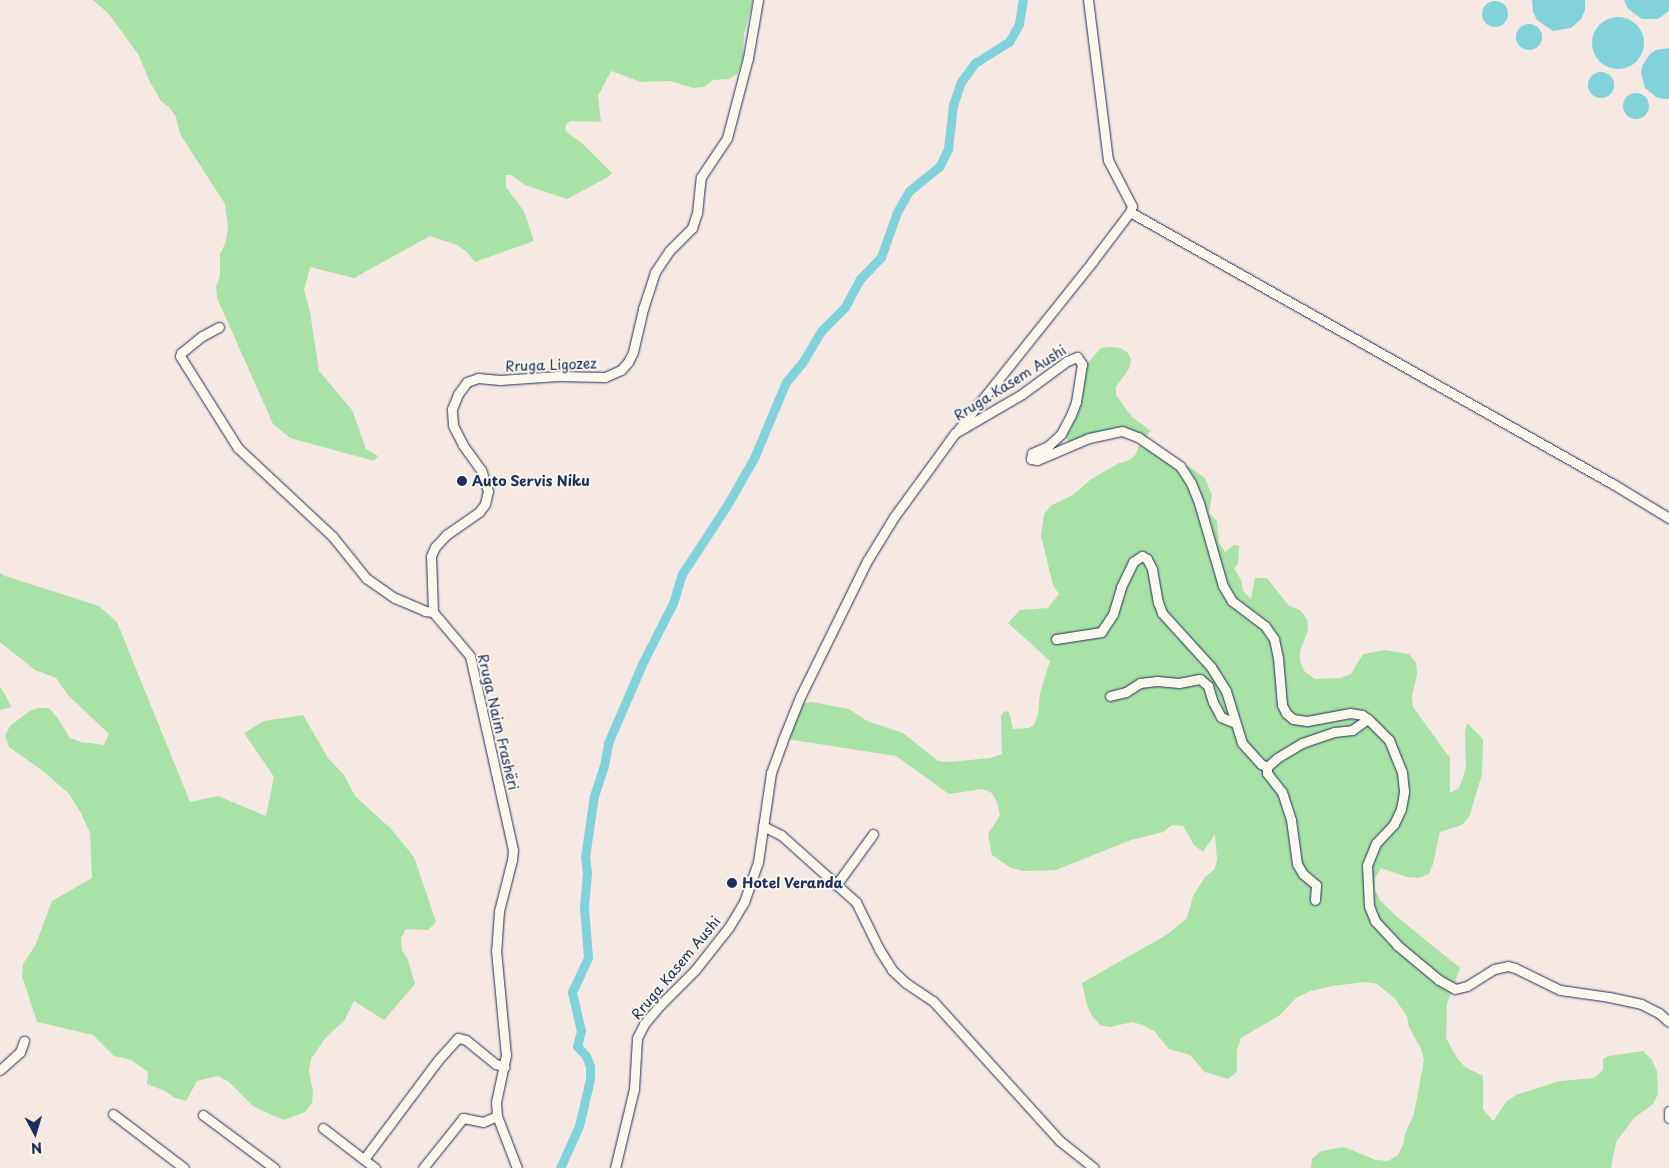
<!DOCTYPE html>
<html>
<head>
<meta charset="utf-8">
<style>
	body { margin:0 }
	#map { position:relative; width:1669px; height:1168px; overflow:hidden; background:#f6e8e3; font-family:"Playpen Sans",sans-serif }
	div>[style] { position:absolute }
	.green>* { inset:0; background:#a9e2a6 }
	.water>* { inset:0; background:#81d2db }
	.round { border-radius:50% }
	.canal>* { height:9px; margin:-4.5px; padding:0 4.5px; transform-origin:4.5px; border-radius:4.5px; background:#81d2db }
	.roads { filter:drop-shadow(0 0 1px #1b2f5e) drop-shadow(0 0 1px #1b2f5e) }
	.minor>* { height:9px; margin:-4.5px; padding:0 4.5px; transform-origin:4.5px; border-radius:4.5px; background:#fbf7ec }
	.dots>* { width:14px; height:14px; translate:-50% -50%; box-sizing:border-box; border:2px solid #fbf7ec; border-radius:50% }
	span { translate:-50% -50%; white-space:nowrap; text-align:center; line-height:1.15; -webkit-text-stroke:4px #fbf7ec; paint-order:stroke }
	.street-label { font-size:14px; color:#1b2f5e }
	.poi-label { font-size:14px; color:#1b2f5e; font-weight:700 }
	.left { translate:0 -50%; text-align:left }
	.north { position:absolute; left:10px; top:1108px; width:50px; height:50px; -webkit-text-stroke:4px #fbf7ec; paint-order:stroke; rotate:174deg; font-size:14px; font-weight:700; line-height:20px; text-align:center; color:#1b2f5e }
	.north::after { content:''; display:block; margin:auto; width:18px; height:22px; background:#1b2f5e; clip-path:polygon(50% 0,100% 100%,50% 72%,0 100%) }
</style>
</head>
<body>
<div id="map">
	<div class="green">
		<i style="clip-path:polygon(93px 0,753px 0,744px 34px,743px 57px,738px 73px,729px 79px,713px 80px,704px 87px,693px 88px,670px 81px,641px 82px,611px 71px,598px 96px,601px 122px,571px 121px,566px 124px,565px 130px,569px 134px,583px 144px,612px 173px,608px 177px,567px 199px,525px 185px,511px 175px,506px 175px,506px 187px,524px 211px,534px 241px,475px 262px,467px 252px,457px 245px,430px 236px,354px 278px,310px 267px,304px 290px,310px 312px,319px 371px,352px 410px,366px 449px,378px 456px,374px 461px,290px 438px,273px 424px,217px 298px,216px 287px,220px 276px,220px 254px,225px 244px,228px 228px,225px 204px,180px 134px,176px 117px,170px 108px,161px 101px,150px 82px,138px 54px,108px 13px)"></i>
		<i style="clip-path:polygon(1110px 347px,1120px 348px,1127px 352px,1131px 359px,1130px 367px,1116px 387px,1116px 395px,1132px 417px,1151px 431px,1141px 440px,1120px 428px,1110px 429px,1069px 443px,1065px 434px,1086px 365px,1101px 348px)"></i>
		<i style="clip-path:polygon(1139px 445px,1166px 459px,1181px 474px,1188px 466px,1205px 478px,1212px 496px,1209px 513px,1217px 521px,1219px 543px,1225px 552px,1234px 545px,1239px 546px,1238px 564px,1234px 568px,1241px 580px,1243px 591px,1251px 599px,1255px 578px,1267px 578px,1289px 606px,1300px 610px,1307px 619px,1308px 630px,1300px 651px,1300px 661px,1305px 672px,1315px 679px,1340px 678px,1351px 674px,1363px 654px,1385px 650px,1409px 654px,1416px 663px,1417px 674px,1412px 696px,1413px 707px,1450px 758px,1450px 793px,1459px 788px,1463px 777px,1466px 766px,1465px 732px,1467px 723px,1483px 739px,1482px 774px,1469px 817px,1462px 825px,1440px 832px,1433px 864px,1429px 874px,1418px 878px,1407px 877px,1381px 868px,1375px 878px,1375px 890px,1380px 900px,1396px 916px,1460px 968px,1447px 1004px,1446px 1038px,1457px 1058px,1465px 1067px,1483px 1076px,1483px 1109px,1493px 1121px,1507px 1101px,1516px 1095px,1560px 1081px,1594px 1078px,1603px 1070px,1603px 1059px,1608px 1056px,1643px 1051px,1652px 1060px,1657px 1071px,1658px 1094px,1653px 1104px,1634px 1118px,1616px 1142px,1611px 1168px,1311px 1168px,1312px 1159px,1321px 1151px,1344px 1147px,1376px 1160px,1388px 1161px,1398px 1155px,1403px 1145px,1405px 1134px,1414px 1114px,1424px 1060px,1421px 1049px,1409px 1027px,1407px 1016px,1395px 999px,1377px 984px,1365px 982px,1332px 986px,1310px 991px,1296px 998px,1280px 1015px,1241px 1038px,1237px 1050px,1237px 1072px,1228px 1079px,1205px 1072px,1190px 1055px,1169px 1049px,1154px 1031px,1143px 1025px,1132px 1022px,1110px 1027px,1100px 1025px,1092px 1016px,1087px 1005px,1082px 983px,1168px 934px,1187px 918px,1193px 896px,1205px 877px,1214px 870px,1217px 860px,1215px 834px,1203px 852px,1194px 845px,1183px 826px,1172px 825px,1163px 832px,1131px 840px,1056px 870px,1024px 871px,1011px 868px,992px 855px,988px 834px,1000px 815px,997px 802px,992px 793px,982px 789px,949px 794px,896px 756px,787px 739px,803px 703px,812px 702px,849px 709px,867px 721px,903px 733px,938px 761px,949px 762px,991px 758px,1002px 754px,1001px 716px,1004px 711px,1009px 712px,1013px 729px,1029px 728px,1034px 725px,1038px 715px,1040px 693px,1050px 661px,1008px 623px,1020px 610px,1048px 608px,1059px 594px,1053px 585px,1041px 536px,1044px 514px,1052px 505px,1073px 495px,1090px 480px,1119px 463px,1130px 460px,1136px 454px)"></i>
		<i style="clip-path:polygon(0 573px,5px 576px,99px 606px,117px 622px,190px 802px,218px 796px,266px 816px,274px 777px,244px 733px,264px 721px,303px 715px,328px 758px,344px 775px,355px 796px,391px 829px,414px 857px,436px 922px,428px 930px,406px 929px,401px 938px,402px 950px,408px 960px,415px 984px,384px 1020px,354px 1001px,344px 1021px,326px 1037px,311px 1059px,309px 1071px,313px 1092px,312px 1103px,305px 1112px,284px 1120px,274px 1116px,253px 1106px,229px 1082px,218px 1076px,197px 1081px,186px 1101px,175px 1098px,165px 1091px,147px 1084px,148px 1072px,131px 1060px,114px 1056px,93px 1035px,37px 1022px,22px 976px,23px 964px,35px 946px,52px 901px,92px 878px,90px 833px,81px 813px,69px 794px,43px 771px,9px 747px,5px 736px,10px 726px,28px 712px,38px 708px,49px 708px,57px 717px,70px 738px,81px 742px,104px 745px,109px 734px,68px 695px,56px 678px,35px 670px,0 642px)"></i>
		<i style="clip-path:polygon(0 687px,6px 696px,11px 707px,0 710px)"></i>
	</div>
	<div class="water">
		<i style="clip-path:polygon(1532px 0,1585px 0,1585px 9px,1582px 18px,1571px 28px,1553px 31px,1537px 20px,1533px 12px)"></i>
		<i style="clip-path:polygon(1624px 0,1669px 0,1669px 11px,1658px 19px,1642px 19px,1628px 9px)"></i>
		<i class="round" style="left:1482px;top:1px;width:26px;height:26px"></i>
		<i class="round" style="left:1592px;top:17px;width:52px;height:52px"></i>
		<i class="round" style="left:1516px;top:24px;width:26px;height:26px"></i>
		<i style="clip-path:polygon(1669px 48px,1669px 99px,1663px 99px,1656px 97px,1645px 88px,1641px 73px,1642px 66px,1650px 54px,1656px 50px)"></i>
		<i class="round" style="left:1588px;top:72px;width:26px;height:26px"></i>
		<i class="round" style="left:1623px;top:93px;width:26px;height:26px"></i>
	</div>
	<div class="canal">
		<i style="left:560px;top:1168px;width:46px;rotate:-65.7deg"></i>
		<i style="left:579px;top:1126px;width:48px;rotate:-76.8deg"></i>
		<i style="left:590px;top:1079px;width:13px;rotate:-90deg"></i>
		<i style="left:590px;top:1066px;width:11px;rotate:-112deg"></i>
		<i style="left:586px;top:1056px;width:13px;rotate:-132deg"></i>
		<i style="left:577px;top:1046px;width:16px;rotate:-75deg"></i>
		<i style="left:581px;top:1031px;width:40px;rotate:-103deg"></i>
		<i style="left:572px;top:992px;width:38px;rotate:-65deg"></i>
		<i style="left:588px;top:957px;width:50px;rotate:-94.6deg"></i>
		<i style="left:584px;top:907px;width:34px;rotate:-85deg"></i>
		<i style="left:587px;top:873px;width:16px;rotate:-97deg"></i>
		<i style="left:585px;top:857px;width:62px;rotate:-81.6deg"></i>
		<i style="left:594px;top:796px;width:32px;rotate:-72deg"></i>
		<i style="left:604px;top:766px;width:23px;rotate:-80deg"></i>
		<i style="left:608px;top:743px;width:90px;rotate:-66.6deg"></i>
		<i style="left:644px;top:660px;width:64px;rotate:-63deg"></i>
		<i style="left:673px;top:603px;width:30px;rotate:-73deg"></i>
		<i style="left:682px;top:574px;width:80px;rotate:-56.7deg"></i>
		<i style="left:726px;top:507px;width:56px;rotate:-60.3deg"></i>
		<i style="left:754px;top:458px;width:82px;rotate:-67.2deg"></i>
		<i style="left:786px;top:382px;width:25px;rotate:-50deg"></i>
		<i style="left:802px;top:363px;width:37px;rotate:-59deg"></i>
		<i style="left:821px;top:331px;width:34px;rotate:-45deg"></i>
		<i style="left:845px;top:307px;width:32px;rotate:-62deg"></i>
		<i style="left:860px;top:279px;width:30px;rotate:-46deg"></i>
		<i style="left:881px;top:257px;width:48px;rotate:-70.4deg"></i>
		<i style="left:897px;top:212px;width:24px;rotate:-60deg"></i>
		<i style="left:909px;top:191px;width:38px;rotate:-39deg"></i>
		<i style="left:939px;top:167px;width:20px;rotate:-63deg"></i>
		<i style="left:948px;top:149px;width:44px;rotate:-83.5deg"></i>
		<i style="left:953px;top:105px;width:24px;rotate:-71deg"></i>
		<i style="left:961px;top:82px;width:24px;rotate:-54deg"></i>
		<i style="left:975px;top:63px;width:40px;rotate:-32deg"></i>
		<i style="left:1009px;top:42px;width:21px;rotate:-61deg"></i>
		<i style="left:1019px;top:24px;width:24px;rotate:-81deg"></i>
	</div>
	<div class="roads">
		<div class="minor">
			<i style="left:1130px;top:212px;width:554px;rotate:29.39deg"></i>
			<i style="left:1613px;top:484px;width:66px;rotate:31.3deg"></i>
			<i style="left:219px;top:327px;width:19px;rotate:152deg"></i>
			<i style="left:202px;top:336px;width:27px;rotate:141deg"></i>
			<i style="left:181px;top:353px;width:3px;rotate:108deg"></i>
			<i style="left:180px;top:356px;width:109px;rotate:57.8deg"></i>
			<i style="left:238px;top:448px;width:130px;rotate:43.1deg"></i>
			<i style="left:333px;top:537px;width:53px;rotate:51.2deg"></i>
			<i style="left:366px;top:578px;width:35px;rotate:35deg"></i>
			<i style="left:395px;top:598px;width:33px;rotate:23deg"></i>
			<i style="left:425px;top:611px;width:8px;rotate:7deg"></i>
			<i style="left:433px;top:612px;width:57px;rotate:49.9deg"></i>
			<i style="left:470px;top:656px;width:199px;rotate:77.5deg"></i>
			<i style="left:513px;top:850px;width:10px;rotate:96deg"></i>
			<i style="left:512px;top:860px;width:53px;rotate:104.3deg"></i>
			<i style="left:499px;top:911px;width:39px;rotate:94deg"></i>
			<i style="left:496px;top:950px;width:105px;rotate:84.6deg"></i>
			<i style="left:506px;top:1055px;width:48px;rotate:102deg"></i>
			<i style="left:496px;top:1102px;width:14px;rotate:86deg"></i>
			<i style="left:497px;top:1116px;width:56px;rotate:69deg"></i>
			<i style="left:958px;top:430px;width:215px;rotate:-51.4deg"></i>
			<i style="left:1092px;top:262px;width:63px;rotate:-52.8deg"></i>
			<i style="left:1130px;top:212px;width:6px;rotate:-72deg"></i>
			<i style="left:1132px;top:206px;width:52px;rotate:-117.6deg"></i>
			<i style="left:1108px;top:160px;width:161px;rotate:-97.1deg"></i>
			<i style="left:433px;top:612px;width:56px;rotate:-92deg"></i>
			<i style="left:431px;top:556px;width:10px;rotate:-66deg"></i>
			<i style="left:435px;top:547px;width:16px;rotate:-47deg"></i>
			<i style="left:446px;top:535px;width:40px;rotate:-34.9deg"></i>
			<i style="left:479px;top:512px;width:10px;rotate:-53deg"></i>
			<i style="left:485px;top:504px;width:13px;rotate:-77deg"></i>
			<i style="left:488px;top:491px;width:22px;rotate:-108deg"></i>
			<i style="left:481px;top:470px;width:31px;rotate:-126deg"></i>
			<i style="left:463px;top:445px;width:22px;rotate:-117deg"></i>
			<i style="left:453px;top:425px;width:16px;rotate:-94deg"></i>
			<i style="left:452px;top:409px;width:16px;rotate:-68deg"></i>
			<i style="left:458px;top:394px;width:15px;rotate:-53deg"></i>
			<i style="left:467px;top:382px;width:12px;rotate:-20deg"></i>
			<i style="left:478px;top:378px;width:22px;rotate:5deg"></i>
			<i style="left:500px;top:380px;width:58px;rotate:-3.9deg"></i>
			<i style="left:558px;top:376px;width:47px;rotate:1.2deg"></i>
			<i style="left:605px;top:377px;width:17px;rotate:-24deg"></i>
			<i style="left:621px;top:370px;width:11px;rotate:-49deg"></i>
			<i style="left:628px;top:362px;width:11px;rotate:-63deg"></i>
			<i style="left:633px;top:352px;width:44px;rotate:-76.9deg"></i>
			<i style="left:643px;top:309px;width:39px;rotate:-72deg"></i>
			<i style="left:655px;top:272px;width:25px;rotate:-56deg"></i>
			<i style="left:669px;top:251px;width:33px;rotate:-45deg"></i>
			<i style="left:692px;top:228px;width:16px;rotate:-72deg"></i>
			<i style="left:697px;top:213px;width:36px;rotate:-84deg"></i>
			<i style="left:701px;top:177px;width:47px;rotate:-56.3deg"></i>
			<i style="left:727px;top:138px;width:83px;rotate:-75.3deg"></i>
			<i style="left:748px;top:58px;width:59px;rotate:-80.2deg"></i>
			<i style="left:1056px;top:639px;width:46px;rotate:-8.8deg"></i>
			<i style="left:1101px;top:632px;width:22px;rotate:-56deg"></i>
			<i style="left:1113px;top:614px;width:28px;rotate:-73deg"></i>
			<i style="left:1121px;top:587px;width:28px;rotate:-64deg"></i>
			<i style="left:1133px;top:562px;width:11px;rotate:-34deg"></i>
			<i style="left:1142px;top:556px;width:6px;rotate:31deg"></i>
			<i style="left:1147px;top:559px;width:11px;rotate:63deg"></i>
			<i style="left:1152px;top:569px;width:34px;rotate:80deg"></i>
			<i style="left:1158px;top:602px;width:12px;rotate:70deg"></i>
			<i style="left:1162px;top:613px;width:73px;rotate:47.8deg"></i>
			<i style="left:1211px;top:667px;width:28px;rotate:58deg"></i>
			<i style="left:1226px;top:691px;width:54px;rotate:72.9deg"></i>
			<i style="left:1242px;top:743px;width:28px;rotate:48deg"></i>
			<i style="left:1261px;top:764px;width:7px;rotate:27deg"></i>
			<i style="left:1267px;top:767px;width:13px;rotate:-42deg"></i>
			<i style="left:1277px;top:758px;width:29px;rotate:-31deg"></i>
			<i style="left:1302px;top:743px;width:34px;rotate:-19deg"></i>
			<i style="left:1334px;top:732px;width:18px;rotate:-6deg"></i>
			<i style="left:1352px;top:730px;width:19px;rotate:-35deg"></i>
			<i style="left:1110px;top:696px;width:16px;rotate:-14deg"></i>
			<i style="left:1126px;top:692px;width:17px;rotate:-33deg"></i>
			<i style="left:1140px;top:683px;width:17px;rotate:-7deg"></i>
			<i style="left:1157px;top:681px;width:22px;rotate:5deg"></i>
			<i style="left:1179px;top:683px;width:21px;rotate:-11deg"></i>
			<i style="left:1200px;top:679px;width:11px;rotate:41deg"></i>
			<i style="left:1208px;top:686px;width:17px;rotate:73deg"></i>
			<i style="left:1213px;top:702px;width:17px;rotate:62deg"></i>
			<i style="left:1221px;top:717px;width:15px;rotate:23deg"></i>
			<i style="left:1267px;top:767px;width:6px;rotate:90deg"></i>
			<i style="left:1267px;top:773px;width:24px;rotate:52deg"></i>
			<i style="left:1282px;top:792px;width:29px;rotate:72deg"></i>
			<i style="left:1291px;top:820px;width:44px;rotate:82.2deg"></i>
			<i style="left:1297px;top:864px;width:12px;rotate:59deg"></i>
			<i style="left:1303px;top:874px;width:17px;rotate:40deg"></i>
			<i style="left:1316px;top:885px;width:15px;rotate:94deg"></i>
			<i style="left:763px;top:826px;width:20px;rotate:27deg"></i>
			<i style="left:781px;top:835px;width:101px;rotate:41.8deg"></i>
			<i style="left:856px;top:902px;width:52px;rotate:63.9deg"></i>
			<i style="left:879px;top:949px;width:25px;rotate:58deg"></i>
			<i style="left:892px;top:970px;width:19px;rotate:43deg"></i>
			<i style="left:906px;top:983px;width:32px;rotate:34deg"></i>
			<i style="left:933px;top:1001px;width:189px;rotate:47.8deg"></i>
			<i style="left:1060px;top:1141px;width:43px;rotate:38.5deg"></i>
			<i style="left:836px;top:885px;width:63px;rotate:-54deg"></i>
			<i style="left:0;top:1070px;width:27px;rotate:-42deg"></i>
			<i style="left:20px;top:1052px;width:12px;rotate:-70deg"></i>
			<i style="left:1669px;top:1111px;width:7px;rotate:90deg"></i>
			<i style="left:113px;top:1114px;width:89px;rotate:37.3deg"></i>
			<i style="left:203px;top:1115px;width:89px;rotate:36.7deg"></i>
			<i style="left:323px;top:1128px;width:66px;rotate:37.6deg"></i>
			<i style="left:364px;top:1159px;width:124px;rotate:-53.2deg"></i>
			<i style="left:438px;top:1060px;width:30px;rotate:-48deg"></i>
			<i style="left:458px;top:1038px;width:8px;rotate:14deg"></i>
			<i style="left:466px;top:1040px;width:38px;rotate:39deg"></i>
			<i style="left:496px;top:1064px;width:9px;rotate:18deg"></i>
			<i style="left:423px;top:1168px;width:64px;rotate:-51.3deg"></i>
			<i style="left:463px;top:1118px;width:20px;rotate:11deg"></i>
			<i style="left:483px;top:1122px;width:15px;rotate:-23deg"></i>
			<i style="left:615px;top:1168px;width:81px;rotate:-76.5deg"></i>
			<i style="left:634px;top:1089px;width:51px;rotate:-86.6deg"></i>
			<i style="left:637px;top:1038px;width:16px;rotate:-63deg"></i>
			<i style="left:644px;top:1024px;width:25px;rotate:-50deg"></i>
			<i style="left:660px;top:1005px;width:49px;rotate:-45deg"></i>
			<i style="left:695px;top:970px;width:55px;rotate:-51.7deg"></i>
			<i style="left:729px;top:927px;width:29px;rotate:-59deg"></i>
			<i style="left:744px;top:902px;width:42px;rotate:-70.7deg"></i>
			<i style="left:758px;top:862px;width:90px;rotate:-81.7deg"></i>
			<i style="left:771px;top:773px;width:33px;rotate:-70deg"></i>
			<i style="left:782px;top:742px;width:48px;rotate:-68.2deg"></i>
			<i style="left:800px;top:697px;width:152px;rotate:-63.8deg"></i>
			<i style="left:867px;top:561px;width:52px;rotate:-58.5deg"></i>
			<i style="left:894px;top:517px;width:104px;rotate:-54deg"></i>
			<i style="left:955px;top:433px;width:78px;rotate:-30.2deg"></i>
			<i style="left:1022px;top:394px;width:56px;rotate:-36.3deg"></i>
			<i style="left:1067px;top:361px;width:11px;rotate:-22deg"></i>
			<i style="left:1077px;top:357px;width:9px;rotate:54deg"></i>
			<i style="left:1082px;top:364px;width:38px;rotate:99deg"></i>
			<i style="left:1076px;top:402px;width:14px;rotate:111deg"></i>
			<i style="left:1071px;top:415px;width:21px;rotate:118deg"></i>
			<i style="left:1061px;top:434px;width:18px;rotate:137deg"></i>
			<i style="left:1048px;top:446px;width:17px;rotate:156deg"></i>
			<i style="left:1032px;top:453px;width:6px;rotate:99deg"></i>
			<i style="left:1031px;top:459px;width:6px;rotate:9deg"></i>
			<i style="left:1037px;top:460px;width:56px;rotate:-22.9deg"></i>
			<i style="left:1089px;top:438px;width:34px;rotate:-12deg"></i>
			<i style="left:1122px;top:431px;width:17px;rotate:21deg"></i>
			<i style="left:1138px;top:437px;width:51px;rotate:34.6deg"></i>
			<i style="left:1180px;top:466px;width:20px;rotate:57deg"></i>
			<i style="left:1191px;top:483px;width:22px;rotate:68deg"></i>
			<i style="left:1199px;top:503px;width:86px;rotate:73.9deg"></i>
			<i style="left:1223px;top:586px;width:17px;rotate:59deg"></i>
			<i style="left:1232px;top:601px;width:41px;rotate:37.1deg"></i>
			<i style="left:1265px;top:626px;width:16px;rotate:55deg"></i>
			<i style="left:1274px;top:639px;width:19px;rotate:78deg"></i>
			<i style="left:1278px;top:658px;width:47px;rotate:85.1deg"></i>
			<i style="left:1282px;top:705px;width:9px;rotate:63deg"></i>
			<i style="left:1286px;top:713px;width:9px;rotate:41deg"></i>
			<i style="left:1293px;top:719px;width:14px;rotate:8deg"></i>
			<i style="left:1307px;top:721px;width:44px;rotate:-10.5deg"></i>
			<i style="left:1350px;top:713px;width:12px;rotate:9deg"></i>
			<i style="left:1362px;top:715px;width:7px;rotate:34deg"></i>
			<i style="left:1368px;top:719px;width:30px;rotate:45deg"></i>
			<i style="left:1389px;top:740px;width:35px;rotate:68deg"></i>
			<i style="left:1402px;top:772px;width:20px;rotate:84deg"></i>
			<i style="left:1404px;top:792px;width:17px;rotate:100deg"></i>
			<i style="left:1401px;top:809px;width:17px;rotate:115deg"></i>
			<i style="left:1394px;top:824px;width:26px;rotate:133deg"></i>
			<i style="left:1376px;top:843px;width:24px;rotate:112deg"></i>
			<i style="left:1367px;top:865px;width:41px;rotate:87.2deg"></i>
			<i style="left:1369px;top:906px;width:16px;rotate:68deg"></i>
			<i style="left:1375px;top:921px;width:33px;rotate:47deg"></i>
			<i style="left:1397px;top:945px;width:55px;rotate:39.8deg"></i>
			<i style="left:1439px;top:980px;width:18px;rotate:29deg"></i>
			<i style="left:1455px;top:989px;width:12px;rotate:-14deg"></i>
			<i style="left:1467px;top:986px;width:32px;rotate:-32deg"></i>
			<i style="left:1494px;top:969px;width:14px;rotate:-12deg"></i>
			<i style="left:1508px;top:966px;width:7px;rotate:16deg"></i>
			<i style="left:1515px;top:968px;width:50px;rotate:26.1deg"></i>
			<i style="left:1560px;top:990px;width:49px;rotate:8.1deg"></i>
			<i style="left:1609px;top:997px;width:33px;rotate:12deg"></i>
			<i style="left:1641px;top:1004px;width:20px;rotate:27deg"></i>
			<i style="left:1659px;top:1013px;width:13px;rotate:42deg"></i>
		</div>
	</div>
	<div class="dots">
		<i style="left:462px;top:481px;background:#1b2f5e"></i>
		<i style="left:732px;top:883px;background:#1b2f5e"></i>
	</div>
	<div class="street-label">
		<span style="left:551px;top:365px;rotate:-2deg">Rruga Ligozez</span>
		<span style="left:1010px;top:383px;rotate:-32deg">Rruga Kasem Aushi</span>
		<span style="left:498px;top:722px;rotate:77deg">Rruga Naim Frashëri</span>
		<span style="left:676px;top:968px;rotate:-50deg">Rruga Kasem Aushi</span>
	</div>
	<div class="poi-label">
		<span class="left" style="left:472px;top:481px">Auto Servis Niku</span>
		<span class="left" style="left:742px;top:883px">Hotel Veranda</span>
	</div>
	<div class="north">N</div>
</div>
</body>
</html>
